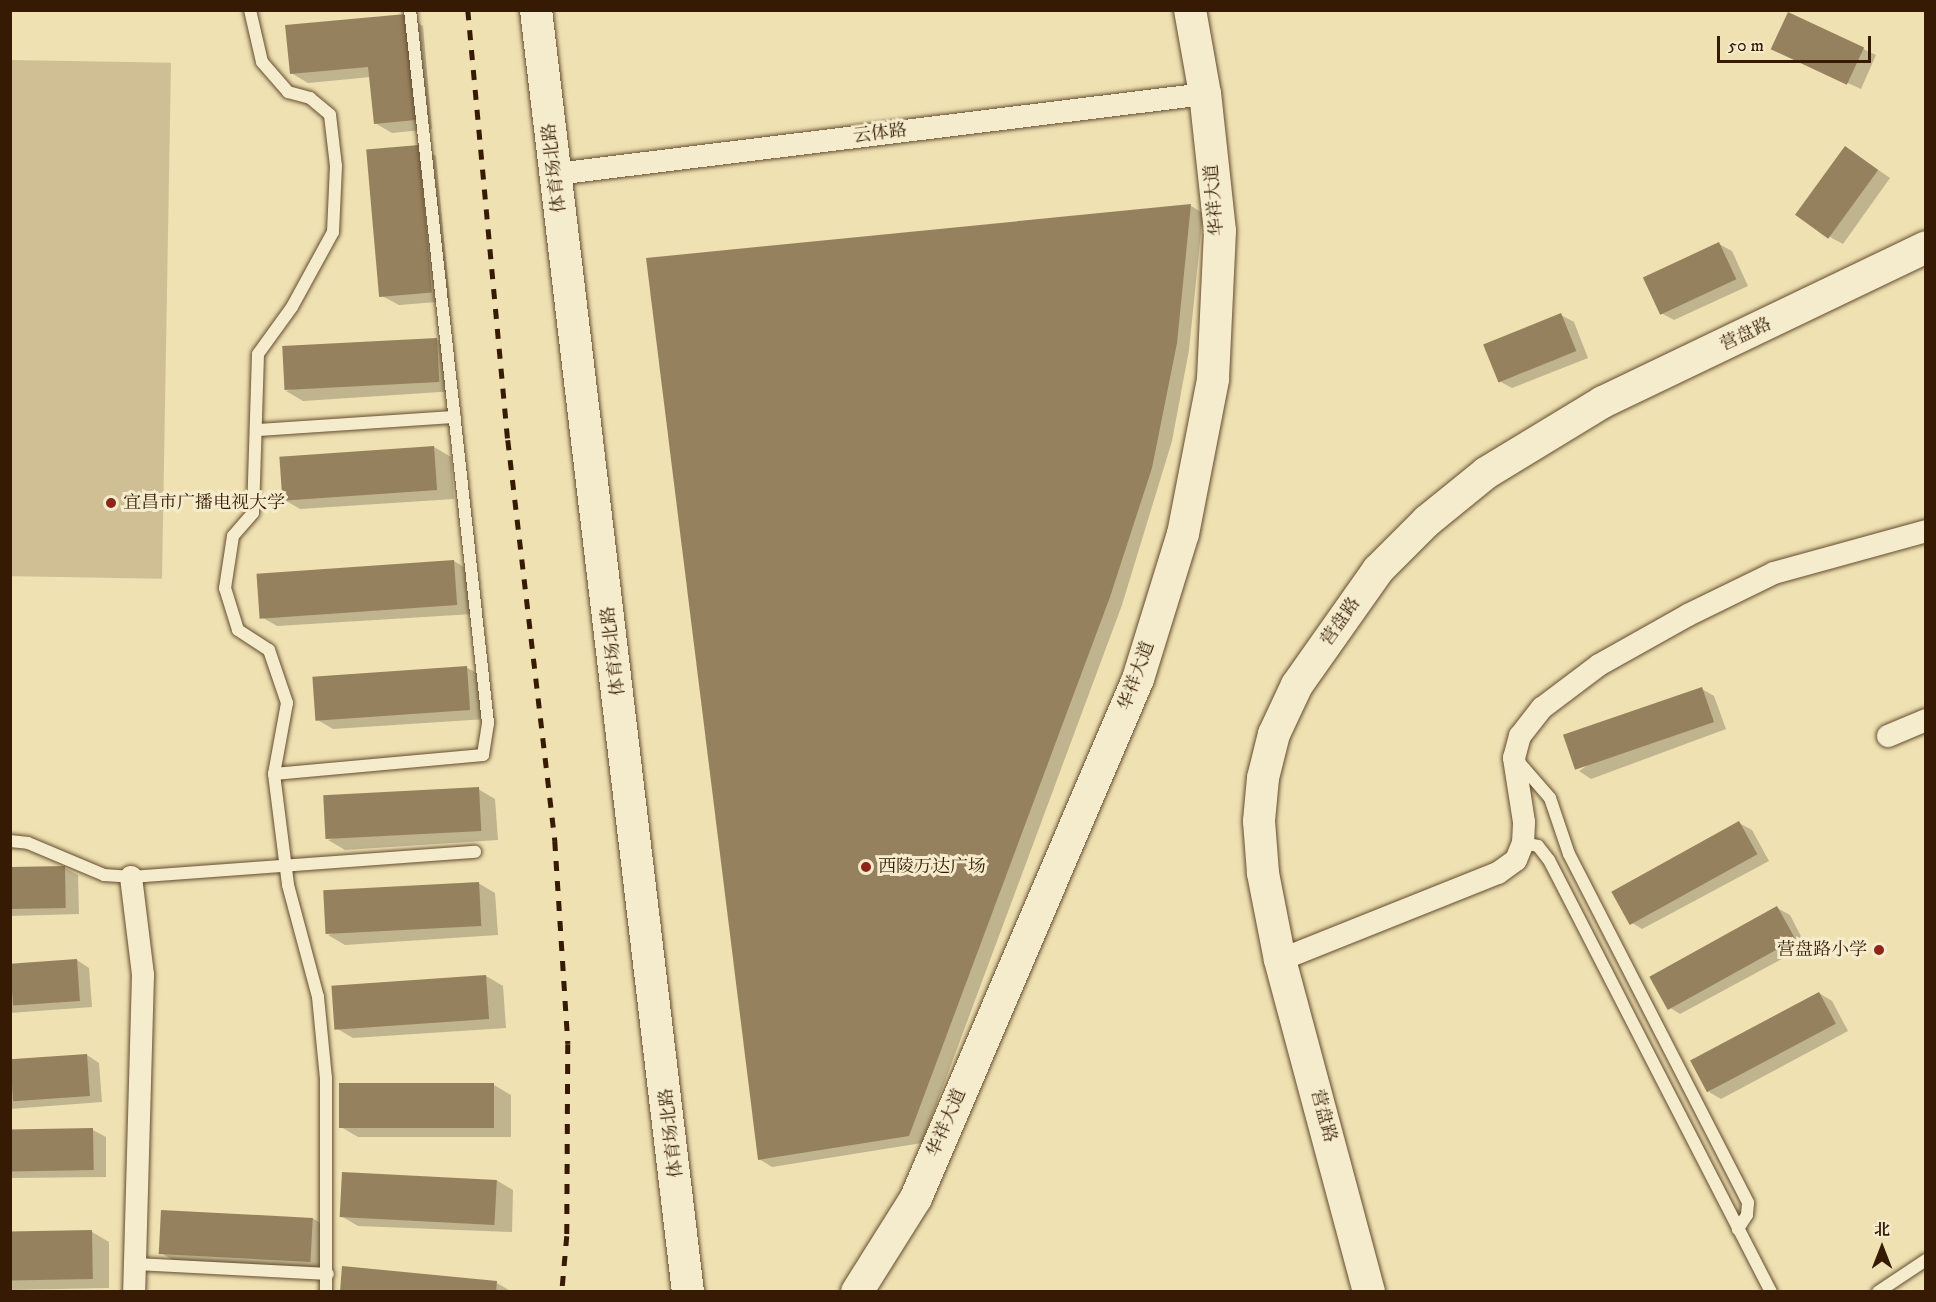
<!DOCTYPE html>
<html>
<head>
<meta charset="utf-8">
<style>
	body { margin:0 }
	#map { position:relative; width:1936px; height:1302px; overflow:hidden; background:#efe1b2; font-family:"IM FELL DW Pica","Noto Serif SC",serif }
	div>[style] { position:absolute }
	.green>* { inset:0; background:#d0bf94; transform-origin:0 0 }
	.shadow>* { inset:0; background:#0003 }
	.building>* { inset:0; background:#96815e; transform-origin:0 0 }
	.roads { filter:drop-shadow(0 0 2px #644c2f) drop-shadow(0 0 2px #644c2f) }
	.lane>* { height:12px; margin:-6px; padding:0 6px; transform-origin:6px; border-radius:6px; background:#f5eccd }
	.street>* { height:22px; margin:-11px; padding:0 11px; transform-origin:11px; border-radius:11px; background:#f5eccd }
	.secondary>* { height:32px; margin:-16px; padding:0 16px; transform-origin:16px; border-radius:16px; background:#f5eccd }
	.rail>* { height:4.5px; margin-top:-2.25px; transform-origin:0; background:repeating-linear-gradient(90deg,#361a03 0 10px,transparent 0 20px) }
	.dots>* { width:16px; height:16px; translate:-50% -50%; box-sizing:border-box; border:3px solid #f5eccd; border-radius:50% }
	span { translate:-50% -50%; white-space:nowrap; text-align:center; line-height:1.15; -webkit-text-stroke:6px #f5eccd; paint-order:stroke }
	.street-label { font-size:18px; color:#361a03 }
	.poi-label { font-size:18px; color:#361a03 }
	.left { translate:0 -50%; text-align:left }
	.right { translate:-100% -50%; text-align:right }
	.frame { position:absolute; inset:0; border:12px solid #361a03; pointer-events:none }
	.north { position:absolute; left:1852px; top:1218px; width:60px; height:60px; -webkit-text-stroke:4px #f5eccd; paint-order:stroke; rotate:0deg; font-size:16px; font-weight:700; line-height:24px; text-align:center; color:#361a03 }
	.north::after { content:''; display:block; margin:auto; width:21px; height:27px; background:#361a03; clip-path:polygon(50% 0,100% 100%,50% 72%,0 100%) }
	.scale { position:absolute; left:1717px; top:36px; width:154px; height:27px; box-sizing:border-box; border:3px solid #361a03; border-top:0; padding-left:8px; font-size:18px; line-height:21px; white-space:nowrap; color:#361a03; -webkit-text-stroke:4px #f5eccd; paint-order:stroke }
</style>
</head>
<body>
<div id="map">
	<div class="green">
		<i style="left:11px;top:60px;width:160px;height:516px;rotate:1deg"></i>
	</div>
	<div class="shadow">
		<i style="clip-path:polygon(1789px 14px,1876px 55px,1861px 89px,1786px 55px)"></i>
		<i style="clip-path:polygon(406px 16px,423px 26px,432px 129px,392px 133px,375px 123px,371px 77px,308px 83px,291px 73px)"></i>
		<i style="clip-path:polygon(419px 147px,436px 156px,450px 301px,399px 305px,382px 296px)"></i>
		<i style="clip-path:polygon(1858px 156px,1890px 178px,1843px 244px,1830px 237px)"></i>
		<i style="clip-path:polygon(1191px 206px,1203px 213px,1189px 350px,1172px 441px,1122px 605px,922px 1143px,772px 1167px,759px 1159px)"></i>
		<i style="clip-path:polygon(1719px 244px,1732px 251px,1748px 286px,1674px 320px,1661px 313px)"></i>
		<i style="clip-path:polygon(1561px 315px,1574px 322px,1588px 358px,1512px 388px,1499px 381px)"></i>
		<i style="clip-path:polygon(436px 339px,453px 349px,456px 391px,303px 401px,286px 391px)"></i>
		<i style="clip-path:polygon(434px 447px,451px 457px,454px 499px,300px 509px,283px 499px)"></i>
		<i style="clip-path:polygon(454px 561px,471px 571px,473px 614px,277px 626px,260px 616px)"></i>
		<i style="clip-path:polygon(466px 667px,483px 677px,486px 719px,333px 729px,316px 719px)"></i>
		<i style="clip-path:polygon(1702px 689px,1714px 696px,1726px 729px,1591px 779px,1579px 771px)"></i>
		<i style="clip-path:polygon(478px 789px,495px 799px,498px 840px,345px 850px,328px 840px)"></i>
		<i style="clip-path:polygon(1739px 823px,1752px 830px,1769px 861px,1642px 929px,1629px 921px)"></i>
		<i style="clip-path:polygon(65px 868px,78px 875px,79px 914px,10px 916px,10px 869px)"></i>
		<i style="clip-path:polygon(478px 883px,495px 893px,498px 935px,345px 945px,328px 935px)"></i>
		<i style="clip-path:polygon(1777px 908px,1790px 915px,1806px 946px,1680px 1014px,1667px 1006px)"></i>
		<i style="clip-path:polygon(77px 960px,89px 968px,92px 1007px,10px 1013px,10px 965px)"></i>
		<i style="clip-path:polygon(486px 976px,503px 986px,506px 1028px,353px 1038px,336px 1028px,333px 986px)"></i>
		<i style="clip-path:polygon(1819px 993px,1832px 1001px,1848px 1031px,1721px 1099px,1709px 1092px)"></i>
		<i style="clip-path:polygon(87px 1055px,99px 1063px,102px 1102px,10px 1109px,10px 1061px)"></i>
		<i style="clip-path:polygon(341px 1085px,494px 1085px,511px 1095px,511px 1137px,358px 1137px,341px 1127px)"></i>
		<i style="clip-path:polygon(93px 1130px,106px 1137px,106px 1177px,10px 1178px,10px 1131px)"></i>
		<i style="clip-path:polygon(496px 1180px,513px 1190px,512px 1232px,358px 1226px,341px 1216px)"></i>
		<i style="clip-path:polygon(312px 1218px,329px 1228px,328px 1269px,178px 1263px,161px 1253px)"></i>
		<i style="clip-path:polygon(92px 1232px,109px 1242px,109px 1288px,10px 1290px,10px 1233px)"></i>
		<i style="clip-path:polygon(497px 1283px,512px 1292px,341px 1292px)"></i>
	</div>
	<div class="building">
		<i style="left:1788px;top:12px;width:84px;height:41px;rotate:25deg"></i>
		<i style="clip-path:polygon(406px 14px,416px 120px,374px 124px,368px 67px,290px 74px,285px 25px)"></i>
		<i style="left:419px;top:145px;width:148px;height:53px;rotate:85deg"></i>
		<i style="left:1845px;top:146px;width:41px;height:85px;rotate:36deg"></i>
		<i style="clip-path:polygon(1191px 204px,1177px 343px,1152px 468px,1110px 597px,909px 1136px,758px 1160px,646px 258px)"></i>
		<i style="left:1719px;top:242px;width:41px;height:84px;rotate:65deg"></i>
		<i style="left:1561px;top:313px;width:41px;height:84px;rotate:68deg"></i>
		<i style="left:437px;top:338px;width:44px;height:155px;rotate:87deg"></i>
		<i style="left:434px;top:446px;width:44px;height:155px;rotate:86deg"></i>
		<i style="left:454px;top:560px;width:45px;height:198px;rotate:86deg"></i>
		<i style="left:467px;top:666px;width:44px;height:155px;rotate:86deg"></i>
		<i style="left:1702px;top:687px;width:37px;height:147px;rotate:71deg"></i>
		<i style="left:479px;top:787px;width:44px;height:156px;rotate:87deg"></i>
		<i style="left:1739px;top:821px;width:38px;height:146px;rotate:61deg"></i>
		<i style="left:65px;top:866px;width:42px;height:55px;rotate:89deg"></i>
		<i style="left:479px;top:882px;width:44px;height:156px;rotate:87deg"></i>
		<i style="left:1777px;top:906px;width:38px;height:146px;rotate:61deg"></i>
		<i style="left:77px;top:959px;width:42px;height:67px;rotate:86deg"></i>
		<i style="left:486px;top:975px;width:44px;height:155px;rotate:86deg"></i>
		<i style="left:1819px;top:992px;width:36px;height:146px;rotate:62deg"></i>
		<i style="left:87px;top:1054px;width:42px;height:77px;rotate:86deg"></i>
		<i style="left:339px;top:1083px;width:155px;height:45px"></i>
		<i style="left:93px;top:1128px;width:42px;height:83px;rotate:89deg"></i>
		<i style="left:342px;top:1172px;width:155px;height:45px;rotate:3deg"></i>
		<i style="left:161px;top:1210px;width:152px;height:44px;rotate:3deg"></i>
		<i style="left:92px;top:1230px;width:49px;height:82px;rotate:89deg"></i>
		<i style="clip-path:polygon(342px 1266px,497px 1281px,496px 1292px,340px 1292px)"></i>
	</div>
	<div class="roads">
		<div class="lane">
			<i style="left:250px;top:10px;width:53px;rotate:77deg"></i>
			<i style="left:262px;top:62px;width:40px;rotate:49deg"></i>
			<i style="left:288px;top:92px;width:23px;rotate:15deg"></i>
			<i style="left:310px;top:98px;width:26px;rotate:40deg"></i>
			<i style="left:330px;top:115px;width:51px;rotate:83.3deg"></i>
			<i style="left:336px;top:166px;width:66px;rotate:92.6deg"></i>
			<i style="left:333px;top:232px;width:85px;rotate:118.7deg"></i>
			<i style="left:292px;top:307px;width:58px;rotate:125.9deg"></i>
			<i style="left:258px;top:354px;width:159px;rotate:91.8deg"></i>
			<i style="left:253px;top:513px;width:30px;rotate:131deg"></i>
			<i style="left:233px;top:536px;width:53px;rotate:98.7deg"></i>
			<i style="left:225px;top:588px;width:44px;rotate:72.8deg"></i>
			<i style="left:238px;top:630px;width:37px;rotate:33deg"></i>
			<i style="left:269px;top:650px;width:56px;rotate:71.2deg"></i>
			<i style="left:287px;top:703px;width:72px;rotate:100.4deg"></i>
			<i style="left:274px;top:774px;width:112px;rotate:82.8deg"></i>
			<i style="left:288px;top:885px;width:116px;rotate:75deg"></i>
			<i style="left:318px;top:997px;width:81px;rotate:84.4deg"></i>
			<i style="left:326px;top:1078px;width:214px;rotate:90deg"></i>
			<i style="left:257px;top:430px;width:198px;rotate:-3.8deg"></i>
			<i style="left:1517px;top:760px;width:50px;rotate:49deg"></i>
			<i style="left:1550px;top:798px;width:59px;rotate:71.3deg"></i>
			<i style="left:1569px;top:854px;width:392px;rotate:62.8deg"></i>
			<i style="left:1748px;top:1203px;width:12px;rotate:95deg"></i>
			<i style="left:1747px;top:1215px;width:17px;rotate:123deg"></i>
			<i style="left:274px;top:774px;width:210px;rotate:-5.2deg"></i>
			<i style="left:483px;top:755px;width:32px;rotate:-81deg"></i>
			<i style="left:488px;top:723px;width:717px;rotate:-96.24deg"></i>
			<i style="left:10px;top:841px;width:18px;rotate:6deg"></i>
			<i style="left:28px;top:843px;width:82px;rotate:22.8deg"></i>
			<i style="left:104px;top:875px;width:27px;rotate:4deg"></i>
			<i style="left:131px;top:877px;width:345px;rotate:-4.2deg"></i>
			<i style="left:1523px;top:843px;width:15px;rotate:11deg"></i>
			<i style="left:1538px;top:846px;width:18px;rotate:52deg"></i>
			<i style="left:1549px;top:860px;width:486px;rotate:62.8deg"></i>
			<i style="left:137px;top:1264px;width:191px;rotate:3deg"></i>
			<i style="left:1878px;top:1292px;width:58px;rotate:-33.7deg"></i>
		</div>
		<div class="street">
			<i style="left:556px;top:174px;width:654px;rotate:-7.03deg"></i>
			<i style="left:1888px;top:736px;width:41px;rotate:-22.8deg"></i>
			<i style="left:131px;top:877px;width:99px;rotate:83deg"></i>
			<i style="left:143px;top:975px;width:317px;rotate:91.6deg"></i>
			<i style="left:1280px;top:960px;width:235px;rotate:-21.8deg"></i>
			<i style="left:1498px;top:873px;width:22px;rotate:-36deg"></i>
			<i style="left:1516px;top:860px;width:18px;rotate:-68deg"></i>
			<i style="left:1523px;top:843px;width:21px;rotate:-87deg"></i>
			<i style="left:1524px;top:822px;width:65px;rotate:-98.9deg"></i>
			<i style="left:1514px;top:758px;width:23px;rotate:-75deg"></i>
			<i style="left:1520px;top:736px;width:36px;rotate:-52deg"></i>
			<i style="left:1542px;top:708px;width:71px;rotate:-37deg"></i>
			<i style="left:1599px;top:665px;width:102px;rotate:-29.3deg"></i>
			<i style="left:1688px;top:615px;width:96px;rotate:-26deg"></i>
			<i style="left:1774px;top:573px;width:158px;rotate:-15.4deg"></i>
		</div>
		<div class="secondary">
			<i style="left:536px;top:10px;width:1291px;rotate:83.24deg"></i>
			<i style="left:857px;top:1292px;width:111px;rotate:-57.9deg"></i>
			<i style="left:916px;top:1198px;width:564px;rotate:-66.84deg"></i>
			<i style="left:1138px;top:679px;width:152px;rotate:-72.8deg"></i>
			<i style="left:1183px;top:534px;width:158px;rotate:-79deg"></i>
			<i style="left:1213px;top:379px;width:148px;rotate:-87.3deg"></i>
			<i style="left:1220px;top:231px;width:138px;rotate:-96.2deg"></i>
			<i style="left:1205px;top:94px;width:85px;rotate:-100.1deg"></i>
			<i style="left:1369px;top:1292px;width:344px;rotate:-105deg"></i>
			<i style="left:1280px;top:960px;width:89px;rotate:-101.1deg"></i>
			<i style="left:1263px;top:873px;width:52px;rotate:-94.4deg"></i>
			<i style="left:1259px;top:821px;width:43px;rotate:-84.7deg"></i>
			<i style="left:1263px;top:778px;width:45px;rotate:-76deg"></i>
			<i style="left:1274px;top:734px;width:54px;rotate:-64.9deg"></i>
			<i style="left:1297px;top:685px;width:141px;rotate:-54.8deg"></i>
			<i style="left:1378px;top:570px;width:69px;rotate:-45deg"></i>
			<i style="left:1427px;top:521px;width:76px;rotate:-39.1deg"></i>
			<i style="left:1486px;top:473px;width:137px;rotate:-31.3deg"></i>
			<i style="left:1603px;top:402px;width:358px;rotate:-25.6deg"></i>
		</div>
	</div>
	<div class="rail">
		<i style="left:468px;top:10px;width:432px;rotate:84.7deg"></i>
		<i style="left:508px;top:440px;width:404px;rotate:83.3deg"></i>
		<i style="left:555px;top:841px;width:203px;rotate:86.3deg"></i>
		<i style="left:568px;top:1044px;width:192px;rotate:90.3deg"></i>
		<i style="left:567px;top:1236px;width:56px;rotate:95.1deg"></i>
	</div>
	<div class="dots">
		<i style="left:111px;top:503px;background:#8f2418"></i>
		<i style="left:866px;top:867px;background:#8f2418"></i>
		<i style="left:1879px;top:950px;background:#8f2418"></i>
	</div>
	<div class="street-label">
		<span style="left:880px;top:134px;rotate:-7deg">云体路</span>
		<span style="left:555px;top:168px;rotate:-97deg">体育场北路</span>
		<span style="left:1215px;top:200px;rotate:-95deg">华祥大道</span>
		<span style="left:1746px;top:335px;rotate:-25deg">营盘路</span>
		<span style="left:1341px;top:622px;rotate:-55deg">营盘路</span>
		<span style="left:614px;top:651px;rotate:-97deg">体育场北路</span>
		<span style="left:1137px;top:676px;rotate:-70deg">华祥大道</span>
		<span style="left:1323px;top:1116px;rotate:75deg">营盘路</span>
		<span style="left:947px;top:1123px;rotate:-67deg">华祥大道</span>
		<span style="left:672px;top:1133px;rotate:-97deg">体育场北路</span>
	</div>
	<div class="poi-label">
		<span class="left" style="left:123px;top:503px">宜昌市广播电视大学</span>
		<span class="left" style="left:878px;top:867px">西陵万达广场</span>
		<span class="right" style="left:1867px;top:950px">营盘路小学</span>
	</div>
	<div class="frame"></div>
	<div class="north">北</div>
	<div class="scale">50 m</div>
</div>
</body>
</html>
